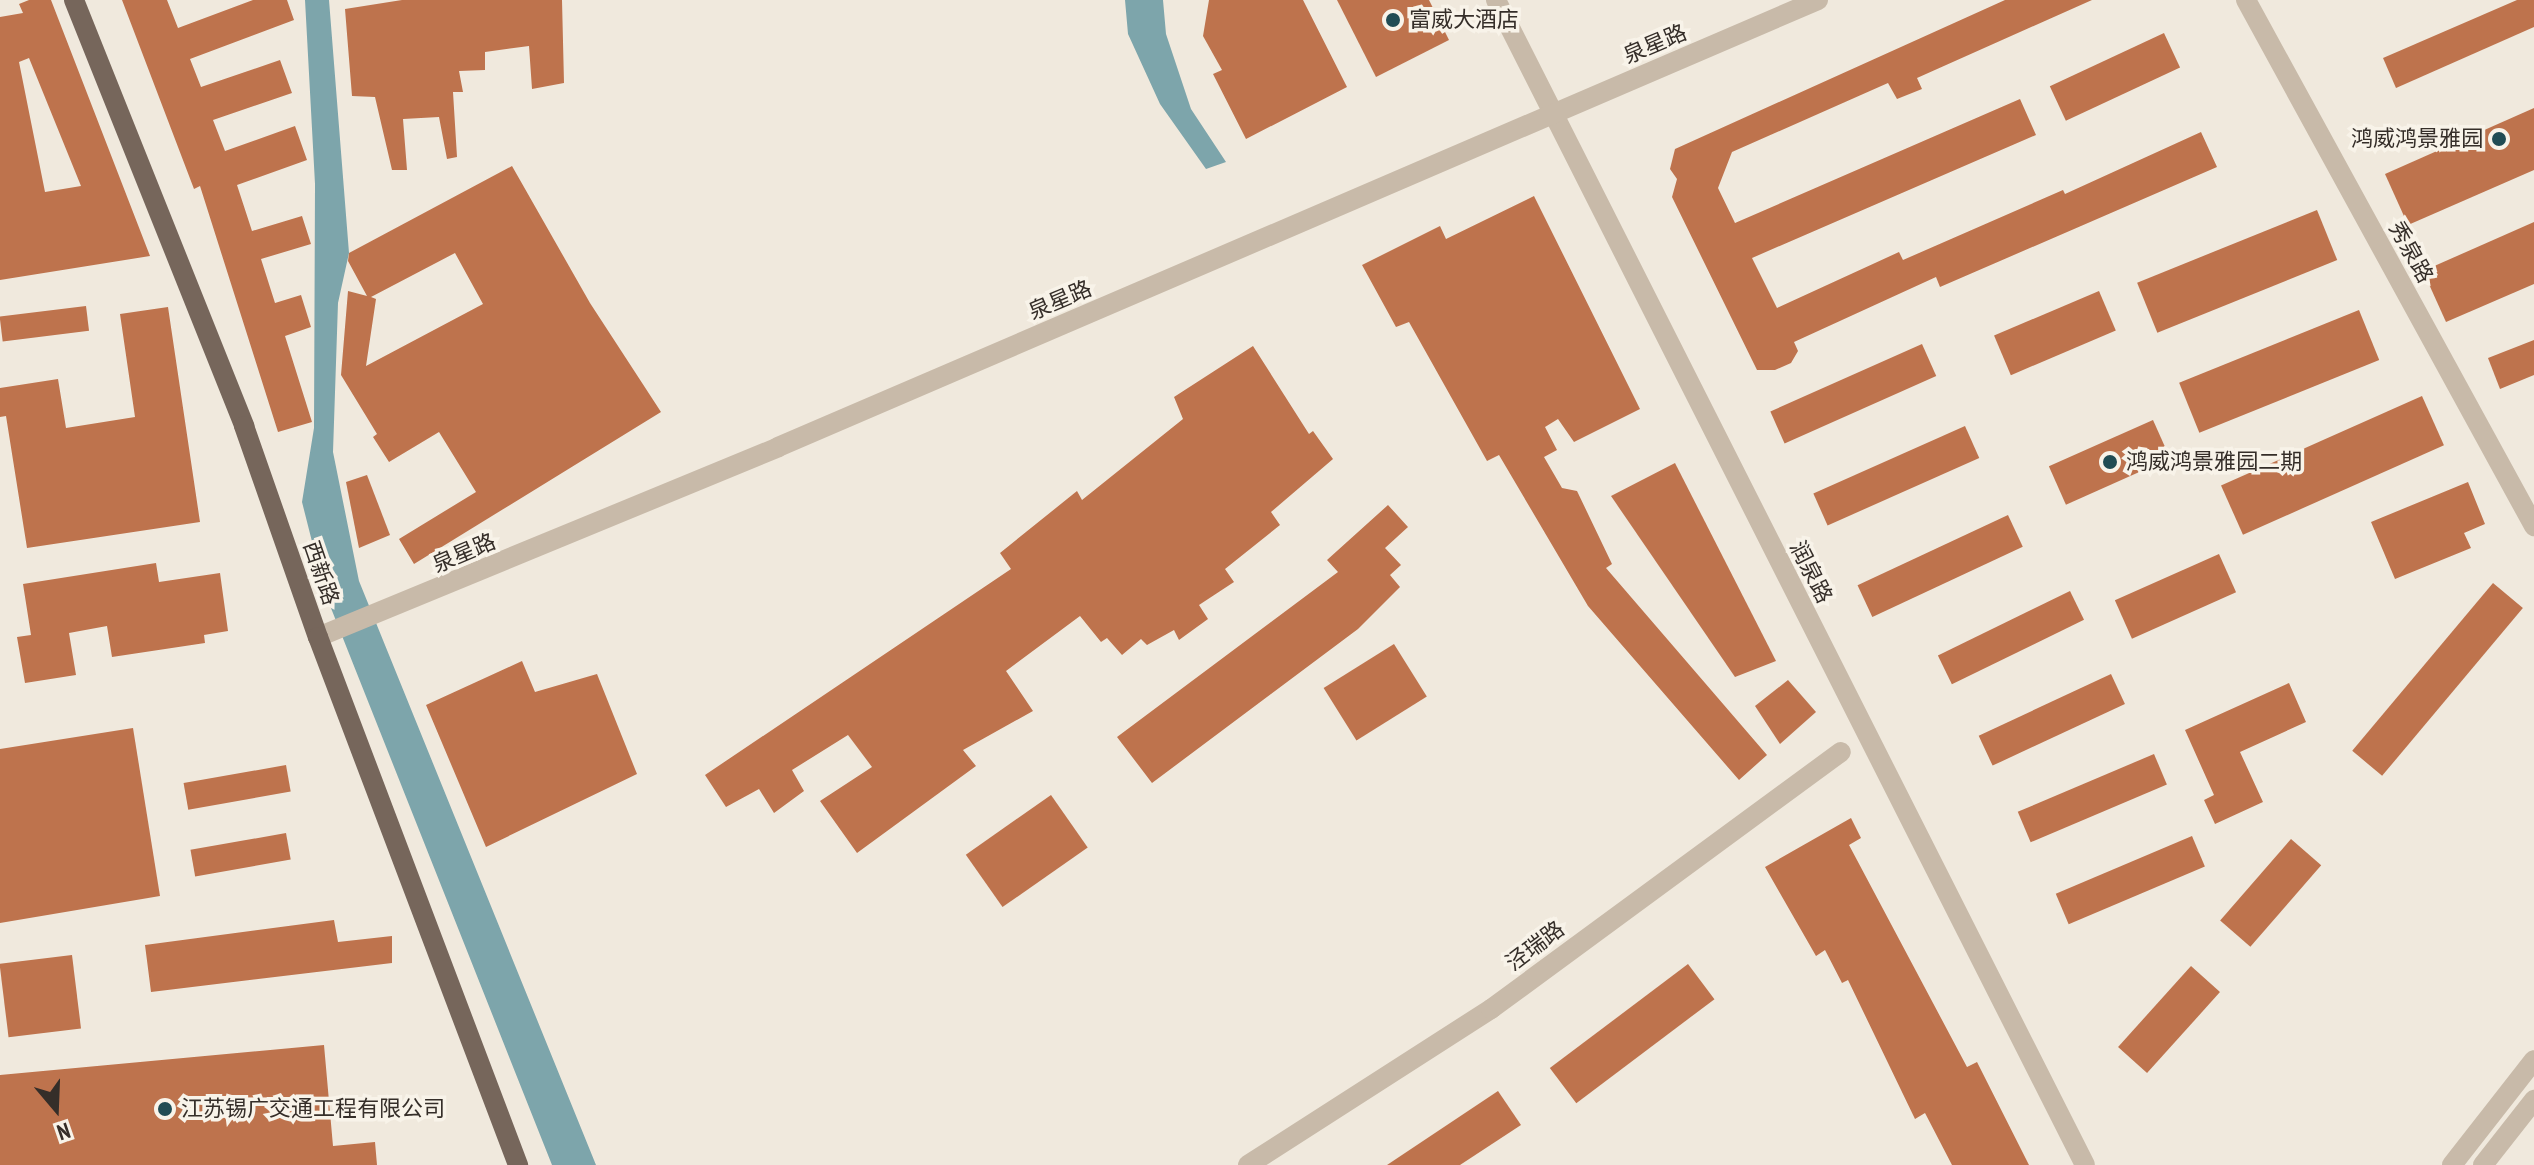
<!DOCTYPE html>
<html>
<head>
<meta charset="utf-8">
<style>
	body { margin:0 }
	#map { position:relative; width:2534px; height:1165px; overflow:hidden; background:#f0e9dd; font-family:"PT Sans Narrow","Noto Sans SC",sans-serif }
	div>[style] { position:absolute }
	.water>* { inset:0; background:#7da5ab }
	.building>* { inset:0; background:#be734d; transform-origin:0 0 }
	.minor>* { height:20px; margin:-10px; padding:0 10px; transform-origin:10px; border-radius:10px; background:#c8baa9 }
	.major>* { height:20px; margin:-10px; padding:0 10px; transform-origin:10px; border-radius:10px; background:#76665b }
	.dots>* { width:22px; height:22px; translate:-50% -50%; box-sizing:border-box; border:4px solid #f8f3e9; border-radius:50% }
	span { translate:-50% -50%; white-space:nowrap; text-align:center; line-height:1.15; -webkit-text-stroke:7px #f8f3e9; paint-order:stroke }
	.poi-label { font-size:22px; color:#352e29 }
	.left { translate:0 -50%; text-align:left }
	.right { translate:-100% -50%; text-align:right }
	.street-label { font-size:22px; color:#352e29 }
	.north { position:absolute; left:16px; top:1069px; width:80px; height:80px; -webkit-text-stroke:6px #f8f3e9; paint-order:stroke; rotate:161deg; font-size:22px; font-weight:700; line-height:32px; text-align:center; color:#352e29 }
	.north::after { content:''; display:block; margin:auto; width:28px; height:36px; background:#352e29; clip-path:polygon(50% 0,100% 100%,50% 72%,0 100%) }
</style>
</head>
<body>
<div id="map">
	<div class="water">
		<i style="clip-path:polygon(305px 0,329px 0,349px 253px,338px 303px,333px 452px,359px 581px,596px 1165px,552px 1165px,325px 593px,302px 502px,314px 428px,315px 184px)"></i>
		<i style="clip-path:polygon(1125px 0,1163px 0,1166px 34px,1191px 109px,1226px 162px,1206px 169px,1160px 104px,1128px 34px)"></i>
	</div>
	<div class="building">
		<i style="clip-path:polygon(evenodd,29px 0,51px 0,150px 256px,0 280px,0 17px,23px 13px,19px 4px,29px 0,29px 58px,81px 186px,45px 192px,19px 62px,29px 58px)"></i>
		<i style="clip-path:polygon(122px 0,167px 0,178px 28px,253px 0,287px 0,294px 20px,190px 59px,201px 87px,280px 60px,292px 93px,213px 120px,225px 151px,295px 126px,307px 160px,237px 185px,252px 231px,302px 216px,311px 244px,261px 259px,275px 303px,301px 295px,311px 327px,285px 336px,312px 422px,278px 432px,200px 186px,194px 189px)"></i>
		<i style="clip-path:polygon(402px 0,562px 0,564px 83px,532px 89px,529px 46px,485px 52px,485px 70px,459px 71px,463px 92px,453px 92px,457px 157px,447px 159px,439px 117px,403px 119px,407px 170px,392px 170px,375px 97px,352px 96px,345px 9px)"></i>
		<i style="clip-path:polygon(1209px 0,1303px 0,1347px 87px,1246px 139px,1213px 74px,1222px 70px,1203px 36px)"></i>
		<i style="clip-path:polygon(1337px 0,1429px 0,1449px 40px,1376px 77px)"></i>
		<i style="clip-path:polygon(2005px 0,2092px 0,1917px 78px,1922px 89px,1897px 99px,1888px 83px,1732px 152px,1718px 188px,1735px 223px,2020px 99px,2036px 135px,1752px 258px,1777px 308px,1899px 252px,1903px 260px,2063px 190px,2065px 194px,2201px 132px,2217px 167px,1940px 287px,1936px 277px,1794px 342px,1798px 351px,1791px 363px,1775px 370px,1757px 370px,1672px 197px,1677px 179px,1670px 169px,1675px 149px)"></i>
		<i style="clip-path:polygon(2517px 0,2534px 0,2534px 27px,2396px 88px,2383px 58px)"></i>
		<i style="left:2164px;top:33px;width:38px;height:126px;rotate:65deg"></i>
		<i style="clip-path:polygon(2534px 108px,2534px 170px,2408px 225px,2385px 174px)"></i>
		<i style="clip-path:polygon(evenodd,512px 166px,590px 303px,661px 412px,414px 564px,399px 539px,476px 492px,439px 432px,389px 462px,373px 437px,377px 434px,341px 375px,348px 291px,367px 296px,348px 261px,349px 253px,512px 166px,455px 253px,483px 304px,366px 366px,376px 299px,371px 297px,455px 253px)"></i>
		<i style="clip-path:polygon(1534px 196px,1640px 409px,1574px 442px,1558px 419px,1545px 427px,1557px 450px,1544px 457px,1562px 488px,1577px 491px,1612px 564px,1606px 568px,1767px 755px,1739px 780px,1588px 606px,1499px 455px,1487px 461px,1409px 322px,1396px 327px,1362px 265px,1440px 226px,1446px 239px)"></i>
		<i style="left:2317px;top:210px;width:54px;height:194px;rotate:68deg"></i>
		<i style="clip-path:polygon(2534px 222px,2534px 284px,2446px 322px,2423px 271px)"></i>
		<i style="left:2099px;top:291px;width:43px;height:114px;rotate:67deg"></i>
		<i style="left:86px;top:306px;width:25px;height:87px;rotate:83deg"></i>
		<i style="clip-path:polygon(168px 307px,200px 522px,27px 548px,6px 416px,0 417px,0 388px,58px 379px,66px 428px,135px 417px,120px 314px)"></i>
		<i style="left:2359px;top:310px;width:54px;height:194px;rotate:68deg"></i>
		<i style="clip-path:polygon(2534px 340px,2534px 375px,2500px 389px,2488px 358px)"></i>
		<i style="left:1922px;top:344px;width:35px;height:166px;rotate:66deg"></i>
		<i style="clip-path:polygon(1253px 346px,1309px 434px,1313px 431px,1333px 459px,1271px 512px,1280px 525px,1225px 569px,1234px 582px,1199px 605px,1208px 619px,1179px 640px,1174px 630px,1147px 645px,1141px 639px,1122px 655px,1107px 638px,1101px 642px,1080px 616px,1006px 671px,1033px 711px,963px 750px,976px 766px,857px 853px,820px 801px,872px 767px,848px 735px,792px 770px,804px 791px,774px 813px,759px 789px,726px 807px,705px 775px,1011px 569px,1000px 553px,1077px 491px,1082px 500px,1183px 419px,1174px 397px)"></i>
		<i style="left:2422px;top:396px;width:54px;height:220px;rotate:66deg"></i>
		<i style="left:2153px;top:420px;width:42px;height:114px;rotate:66deg"></i>
		<i style="left:1965px;top:426px;width:35px;height:166px;rotate:66deg"></i>
		<i style="clip-path:polygon(1675px 463px,1776px 661px,1735px 677px,1611px 496px)"></i>
		<i style="clip-path:polygon(367px 475px,390px 535px,359px 548px,346px 482px)"></i>
		<i style="clip-path:polygon(2468px 482px,2485px 524px,2464px 533px,2471px 548px,2395px 579px,2371px 522px)"></i>
		<i style="clip-path:polygon(1388px 505px,1408px 527px,1385px 548px,1401px 565px,1390px 575px,1400px 587px,1358px 629px,1152px 783px,1117px 737px,1338px 572px,1327px 560px)"></i>
		<i style="left:2008px;top:515px;width:35px;height:166px;rotate:65deg"></i>
		<i style="left:2219px;top:554px;width:42px;height:114px;rotate:66deg"></i>
		<i style="clip-path:polygon(156px 563px,159px 582px,220px 573px,228px 631px,204px 635px,205px 643px,112px 657px,107px 626px,69px 633px,76px 675px,25px 683px,17px 637px,31px 635px,23px 584px)"></i>
		<i style="left:2493px;top:583px;width:39px;height:219px;rotate:40deg"></i>
		<i style="left:2070px;top:591px;width:32px;height:147px;rotate:64deg"></i>
		<i style="left:1394px;top:644px;width:62px;height:83px;rotate:58deg"></i>
		<i style="clip-path:polygon(522px 661px,535px 692px,597px 674px,637px 774px,486px 847px,426px 705px)"></i>
		<i style="left:2111px;top:674px;width:33px;height:146px;rotate:65deg"></i>
		<i style="clip-path:polygon(1788px 680px,1816px 712px,1780px 744px,1755px 706px)"></i>
		<i style="clip-path:polygon(2289px 683px,2306px 722px,2240px 752px,2263px 802px,2215px 824px,2204px 800px,2214px 795px,2185px 730px)"></i>
		<i style="clip-path:polygon(133px 728px,160px 896px,0 923px,0 749px)"></i>
		<i style="left:2154px;top:754px;width:33px;height:148px;rotate:67deg"></i>
		<i style="left:286px;top:765px;width:27px;height:104px;rotate:80deg"></i>
		<i style="left:1051px;top:795px;width:64px;height:104px;rotate:55deg"></i>
		<i style="clip-path:polygon(1851px 818px,1861px 838px,1849px 845px,1967px 1067px,1977px 1062px,2029px 1165px,1952px 1165px,1925px 1113px,1915px 1119px,1848px 980px,1842px 983px,1825px 950px,1816px 956px,1765px 867px)"></i>
		<i style="left:286px;top:833px;width:27px;height:97px;rotate:80deg"></i>
		<i style="left:2192px;top:836px;width:33px;height:148px;rotate:67deg"></i>
		<i style="left:2291px;top:839px;width:40px;height:108px;rotate:41deg"></i>
		<i style="clip-path:polygon(334px 920px,338px 942px,392px 936px,392px 963px,151px 992px,145px 945px)"></i>
		<i style="left:72px;top:955px;width:74px;height:73px;rotate:83deg"></i>
		<i style="left:1688px;top:964px;width:44px;height:173px;rotate:53deg"></i>
		<i style="left:2191px;top:966px;width:39px;height:109px;rotate:42deg"></i>
		<i style="clip-path:polygon(324px 1045px,333px 1146px,375px 1142px,377px 1165px,0 1165px,0 1075px)"></i>
		<i style="clip-path:polygon(1498px 1091px,1521px 1125px,1460px 1165px,1387px 1165px)"></i>
	</div>
	<div class="minor">
		<i style="left:1496px;top:0;width:1305px;rotate:63.18deg"></i>
		<i style="left:2246px;top:0;width:600px;rotate:61.3deg"></i>
		<i style="left:318px;top:637px;width:498px;rotate:-22.4deg"></i>
		<i style="left:778px;top:447px;width:1132px;rotate:-23.26deg"></i>
		<i style="left:1248px;top:1165px;width:289px;rotate:-32.7deg"></i>
		<i style="left:1491px;top:1009px;width:434px;rotate:-36.3deg"></i>
		<i style="left:2452px;top:1165px;width:133px;rotate:-52deg"></i>
		<i style="left:2483px;top:1165px;width:83px;rotate:-51.9deg"></i>
	</div>
	<div class="major">
		<i style="left:74px;top:0;width:459px;rotate:68.2deg"></i>
		<i style="left:244px;top:426px;width:224px;rotate:70.7deg"></i>
		<i style="left:318px;top:637px;width:565px;rotate:69.25deg"></i>
	</div>
	<div class="dots">
		<i style="left:1393px;top:20px;background:#214c54"></i>
		<i style="left:2499px;top:139px;background:#214c54"></i>
		<i style="left:2110px;top:462px;background:#214c54"></i>
		<i style="left:165px;top:1109px;background:#214c54"></i>
	</div>
	<div class="poi-label">
		<span class="left" style="left:1409px;top:20px">富威大酒店</span>
		<span class="right" style="left:2483px;top:139px">鸿威鸿景雅园</span>
		<span class="left" style="left:2126px;top:462px">鸿威鸿景雅园二期</span>
		<span class="left" style="left:181px;top:1109px">江苏锡广交通工程有限公司</span>
	</div>
	<div class="street-label">
		<span style="left:1655px;top:44px;rotate:-23deg">泉星路</span>
		<span style="left:2411px;top:252px;rotate:61deg">秀泉路</span>
		<span style="left:1060px;top:300px;rotate:-23deg">泉星路</span>
		<span style="left:464px;top:553px;rotate:-23deg">泉星路</span>
		<span style="left:1811px;top:572px;rotate:63deg">润泉路</span>
		<span style="left:321px;top:573px;rotate:71deg">西新路</span>
		<span style="left:1535px;top:946px;rotate:-37deg">泾瑞路</span>
	</div>
	<div class="north">N</div>
</div>
</body>
</html>
